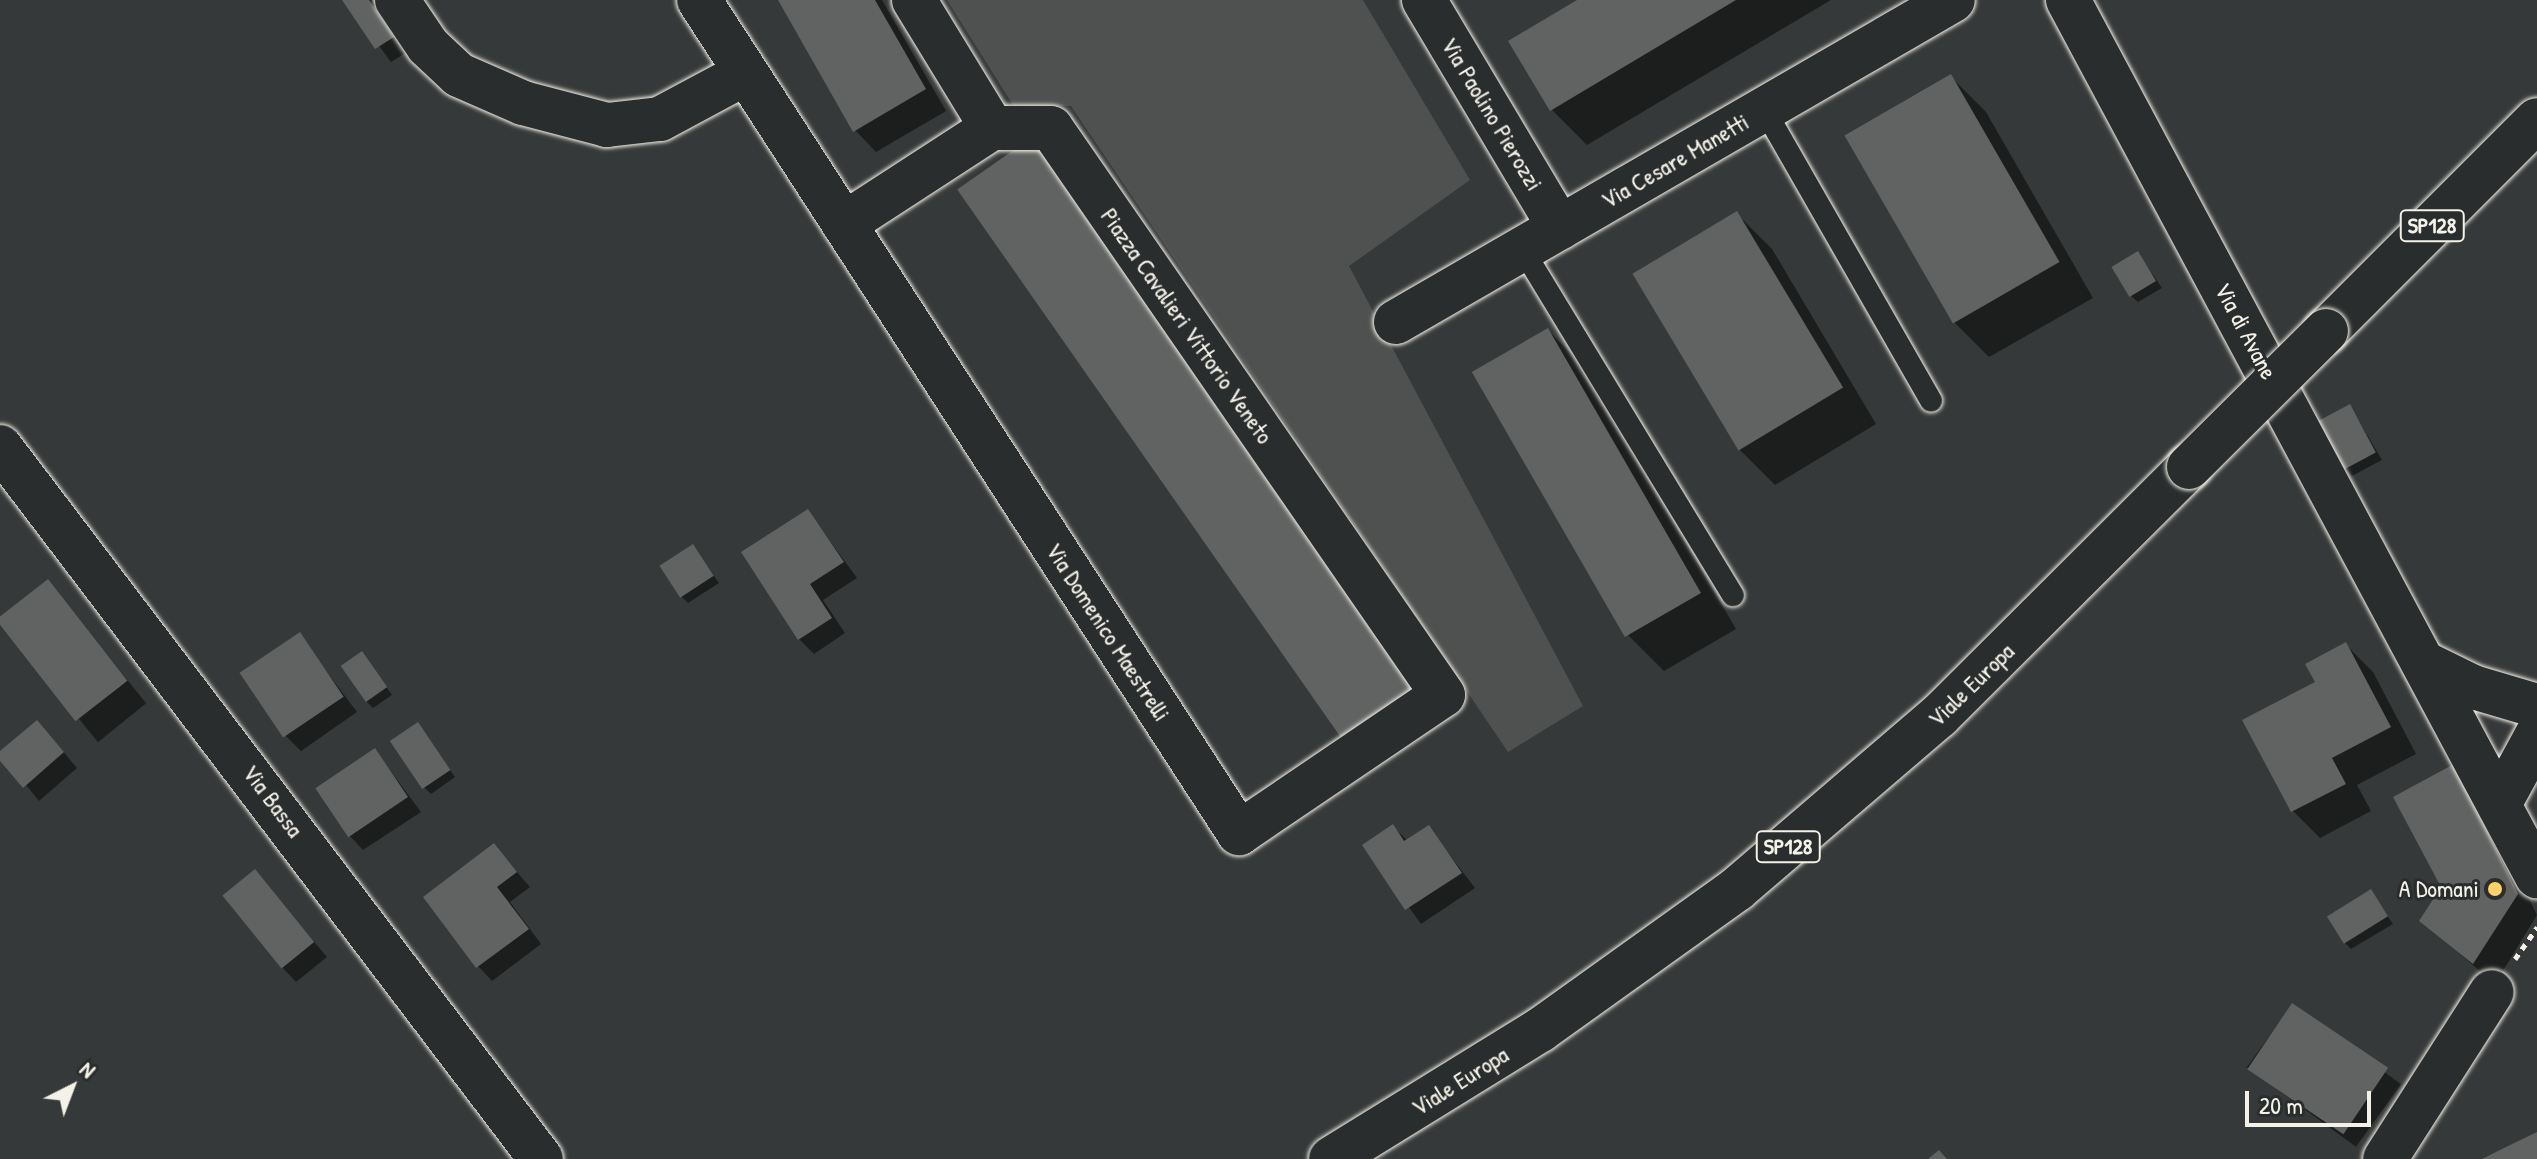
<!DOCTYPE html>
<html>
<head>
<meta charset="utf-8">
<style>
	body { margin:0 }
	#map { position:relative; width:2537px; height:1159px; overflow:hidden; background:#363939; font-family:"Patrick Hand",sans-serif }
	div>[style] { position:absolute }
	.green>* { inset:0; background:#4e514f }
	.shadow>* { inset:0; background:#0007; transform-origin:0 0 }
	.building>* { inset:0; background:#616362; transform-origin:0 0 }
	.path>* { height:5px; margin-top:-2.5px; transform-origin:0; background:repeating-linear-gradient(90deg,#f4f1e8 0 6px,transparent 0 12px) }
	.roads { filter:drop-shadow(0 0 2px #f4f1e8) drop-shadow(0 0 2px #f4f1e8) }
	.service>* { height:22px; margin:-11px; padding:0 11px; transform-origin:11px; border-radius:11px; background:#2a2d2e }
	.minor>* { height:44px; margin:-22px; padding:0 22px; transform-origin:22px; border-radius:22px; background:#2a2d2e }
	.primary>* { height:44px; margin:-22px; padding:0 22px; transform-origin:22px; border-radius:22px; background:#2a2d2e }
	.bridges { filter:drop-shadow(0 0 2px #f4f1e8) drop-shadow(0 0 2px #f4f1e8) }
	.primary-bridge>* { height:44px; margin:-22px; padding:0 22px; transform-origin:22px; border-radius:22px; background:#2a2d2e }
	.dots>* { width:22px; height:22px; translate:-50% -50%; box-sizing:border-box; border:4px solid #2a2d2e; border-radius:50% }
	span { translate:-50% -50%; white-space:nowrap; text-align:center; line-height:1.15; -webkit-text-stroke:6px #2a2d2e; paint-order:stroke }
	.shield-label span { padding:2px 6px; background:#2a2d2e; border:2px solid; border-radius:6px; -webkit-text-stroke-width:0 }
	.shield-label { font-size:22px; color:#f4f1e8; font-weight:700 }
	.street-label { font-size:24px; color:#f4f1e8 }
	.poi-label { font-size:24px; color:#f4f1e8 }
	.right { translate:-100% -50%; text-align:right }
	.north { position:absolute; left:32px; top:1047px; width:80px; height:80px; -webkit-text-stroke:6px #2a2d2e; paint-order:stroke; rotate:42deg; font-size:22px; font-weight:700; line-height:32px; text-align:center; color:#f4f1e8 }
	.north::after { content:''; display:block; margin:auto; width:28px; height:36px; background:#f4f1e8; clip-path:polygon(50% 0,100% 100%,50% 72%,0 100%) }
	.scale { position:absolute; left:2245px; top:1091px; width:126px; height:36px; box-sizing:border-box; border:4px solid #f4f1e8; border-top:0; padding-left:10px; font-size:24px; line-height:28px; white-space:nowrap; color:#f4f1e8; -webkit-text-stroke:6px #2a2d2e; paint-order:stroke }
</style>
</head>
<body>
<div id="map">
	<div class="green">
		<i style="clip-path:polygon(947px 0,1363px 0,1470px 180px,1349px 266px,1583px 706px,1508px 752px,1071px 106px,1013px 105px)"></i>
	</div>
	<div class="shadow">
		<i style="clip-path:polygon(345px 0,372px 0,407px 52px,391px 62px)"></i>
		<i style="clip-path:polygon(780px 0,882px 0,946px 111px,876px 152px,855px 130px)"></i>
		<i style="clip-path:polygon(1581px 0,1831px 0,1587px 145px,1552px 110px)"></i>
		<i style="clip-path:polygon(1950px 76px,1986px 112px,2093px 298px,1989px 357px,1954px 322px,1847px 136px)"></i>
		<i style="clip-path:polygon(1736px 213px,1772px 249px,1876px 424px,1775px 485px,1739px 449px)"></i>
		<i style="clip-path:polygon(2138px 253px,2162px 288px,2138px 302px,2131px 296px)"></i>
		<i style="clip-path:polygon(1548px 330px,1583px 366px,1736px 629px,1664px 671px,1629px 636px)"></i>
		<i style="clip-path:polygon(2350px 406px,2382px 460px,2352px 476px,2345px 469px)"></i>
		<i style="clip-path:polygon(808px 511px,857px 578px,823px 600px,845px 633px,814px 654px,799px 639px)"></i>
		<i style="clip-path:polygon(693px 547px,719px 583px,688px 603px,681px 596px)"></i>
		<i style="left:48px;top:582px;width:156px;height:62px;rotate:51deg"></i>
		<i style="clip-path:polygon(299px 635px,357px 712px,301px 751px,286px 736px)"></i>
		<i style="clip-path:polygon(2346px 645px,2373px 672px,2416px 754px,2357px 785px,2371px 811px,2320px 838px,2293px 811px,2245px 721px,2318px 683px)"></i>
		<i style="clip-path:polygon(362px 653px,392px 695px,373px 708px,366px 701px)"></i>
		<i style="clip-path:polygon(418px 725px,455px 777px,431px 794px,424px 787px)"></i>
		<i style="clip-path:polygon(51px 737px,77px 768px,39px 801px,0 753px)"></i>
		<i style="clip-path:polygon(375px 750px,421px 812px,363px 850px,349px 835px)"></i>
		<i style="clip-path:polygon(2475px 788px,2537px 915px,2495px 984px,2422px 921px,2443px 888px)"></i>
		<i style="clip-path:polygon(1393px 827px,1408px 841px,1429px 828px,1475px 888px,1421px 924px,1364px 845px)"></i>
		<i style="clip-path:polygon(494px 846px,530px 887px,510px 902px,541px 944px,492px 981px,478px 966px)"></i>
		<i style="clip-path:polygon(255px 872px,327px 957px,296px 982px,282px 967px)"></i>
		<i style="clip-path:polygon(2370px 891px,2393px 924px,2351px 949px,2344px 942px)"></i>
		<i style="left:2292px;top:1005px;width:135px;height:77px;rotate:36deg"></i>
	</div>
	<div class="building">
		<i style="clip-path:polygon(342px 0,369px 0,394px 37px,375px 49px)"></i>
		<i style="clip-path:polygon(778px 0,875px 0,926px 89px,853px 132px)"></i>
		<i style="clip-path:polygon(1577px 0,1736px 0,1550px 111px,1508px 41px)"></i>
		<i style="left:1951px;top:74px;width:217px;height:123px;rotate:60deg"></i>
		<i style="left:1035px;top:135px;width:672px;height:95px;rotate:55deg"></i>
		<i style="left:1737px;top:211px;width:206px;height:122px;rotate:59deg"></i>
		<i style="left:2138px;top:251px;width:35px;height:31px;rotate:59deg"></i>
		<i style="left:1548px;top:328px;width:306px;height:88px;rotate:60deg"></i>
		<i style="left:2350px;top:404px;width:55px;height:36px;rotate:62deg"></i>
		<i style="clip-path:polygon(808px 509px,844px 562px,810px 584px,832px 618px,798px 640px,741px 552px)"></i>
		<i style="left:693px;top:544px;width:38px;height:40px;rotate:57deg"></i>
		<i style="left:48px;top:579px;width:129px;height:66px;rotate:52deg"></i>
		<i style="left:300px;top:632px;width:78px;height:73px;rotate:56deg"></i>
		<i style="clip-path:polygon(2346px 642px,2391px 727px,2332px 758px,2346px 784px,2291px 812px,2242px 720px,2315px 682px,2305px 664px)"></i>
		<i style="left:362px;top:651px;width:44px;height:26px;rotate:55deg"></i>
		<i style="clip-path:polygon(37px 720px,64px 752px,23px 788px,0 761px,0 751px)"></i>
		<i style="left:418px;top:722px;width:58px;height:34px;rotate:56deg"></i>
		<i style="left:375px;top:748px;width:59px;height:72px;rotate:56deg"></i>
		<i style="clip-path:polygon(2454px 764px,2518px 894px,2473px 964px,2419px 921px,2441px 887px,2393px 797px)"></i>
		<i style="clip-path:polygon(1393px 824px,1404px 841px,1429px 825px,1462px 873px,1405px 910px,1362px 845px)"></i>
		<i style="clip-path:polygon(494px 843px,517px 872px,497px 887px,529px 929px,476px 968px,423px 897px)"></i>
		<i style="left:255px;top:869px;width:94px;height:42px;rotate:51deg"></i>
		<i style="left:2371px;top:889px;width:32px;height:52px;rotate:58deg"></i>
		<i style="left:2292px;top:1003px;width:116px;height:80px;rotate:34deg"></i>
		<i style="clip-path:polygon(2537px 1132px,2537px 1159px,2482px 1159px,2506px 1147px)"></i>
		<i style="clip-path:polygon(1939px 1150px,1947px 1159px,1928px 1159px)"></i>
	</div>
	<div class="path">
		<i style="left:2515px;top:959px;width:39px;rotate:-55deg"></i>
	</div>
	<div class="roads">
		<div class="service">
			<i style="left:1764px;top:109px;width:336px;rotate:60.2deg"></i>
			<i style="left:1523px;top:250px;width:404px;rotate:58.7deg"></i>
		</div>
		<div class="minor">
			<i style="left:397px;top:0;width:55px;rotate:56deg"></i>
			<i style="left:428px;top:46px;width:42px;rotate:43.1deg"></i>
			<i style="left:459px;top:75px;width:70px;rotate:23.6deg"></i>
			<i style="left:523px;top:103px;width:87px;rotate:14.7deg"></i>
			<i style="left:607px;top:125px;width:53px;rotate:-6.5deg"></i>
			<i style="left:660px;top:119px;width:95px;rotate:-28.2deg"></i>
			<i style="left:699px;top:0;width:993px;rotate:57.05deg"></i>
			<i style="left:1239px;top:833px;width:246px;rotate:-34.1deg"></i>
			<i style="left:1443px;top:695px;width:689px;rotate:-124.66deg"></i>
			<i style="left:1051px;top:128px;width:59px;rotate:180deg"></i>
			<i style="left:914px;top:0;width:150px;rotate:58.6deg"></i>
			<i style="left:1424px;top:0;width:265px;rotate:59.2deg"></i>
			<i style="left:2068px;top:0;width:994px;rotate:61.84deg"></i>
			<i style="left:844px;top:224px;width:176px;rotate:-33deg"></i>
			<i style="left:1396px;top:322px;width:643px;rotate:-30.03deg"></i>
			<i style="left:0;top:447px;width:894px;rotate:52.77deg"></i>
			<i style="left:2424px;top:663px;width:55px;rotate:26.1deg"></i>
			<i style="left:2473px;top:687px;width:67px;rotate:16.5deg"></i>
			<i style="left:2501px;top:801px;width:75px;rotate:-61.4deg"></i>
			<i style="left:2385px;top:1159px;width:198px;rotate:-57.4deg"></i>
		</div>
		<div class="primary">
			<i style="left:2326px;top:331px;width:298px;rotate:-45deg"></i>
			<i style="left:1331px;top:1159px;width:246px;rotate:-31.7deg"></i>
			<i style="left:1540px;top:1030px;width:242px;rotate:-35.6deg"></i>
			<i style="left:1737px;top:889px;width:266px;rotate:-40.6deg"></i>
			<i style="left:1939px;top:716px;width:353px;rotate:-44.9deg"></i>
		</div>
	</div>
	<div class="bridges">
		<div class="primary-bridge">
			<i style="left:2189px;top:467px;width:193px;rotate:-44.8deg"></i>
		</div>
	</div>
	<div class="dots">
		<i style="left:2495px;top:889px;background:#ffd166"></i>
	</div>
	<div class="shield-label">
		<span style="left:2432px;top:226px">SP128</span>
		<span style="left:1788px;top:847px">SP128</span>
	</div>
	<div class="street-label">
		<span style="left:1492px;top:114px;rotate:59deg">Via Paolino Pierozzi</span>
		<span style="left:1675px;top:161px;rotate:-30deg">Via Cesare Manetti</span>
		<span style="left:1187px;top:326px;rotate:55deg">Piazza Cavalieri Vittorio Veneto</span>
		<span style="left:2246px;top:331px;rotate:62deg">Via di Avane</span>
		<span style="left:1108px;top:632px;rotate:57deg">Via Domenico Maestrelli</span>
		<span style="left:1971px;top:685px;rotate:-44deg">Viale Europa</span>
		<span style="left:273px;top:801px;rotate:53deg">Via Bassa</span>
		<span style="left:1460px;top:1081px;rotate:-32deg">Viale Europa</span>
	</div>
	<div class="poi-label">
		<span class="right" style="left:2479px;top:889px">A Domani</span>
	</div>
	<div class="north">N</div>
	<div class="scale">20 m</div>
</div>
</body>
</html>
